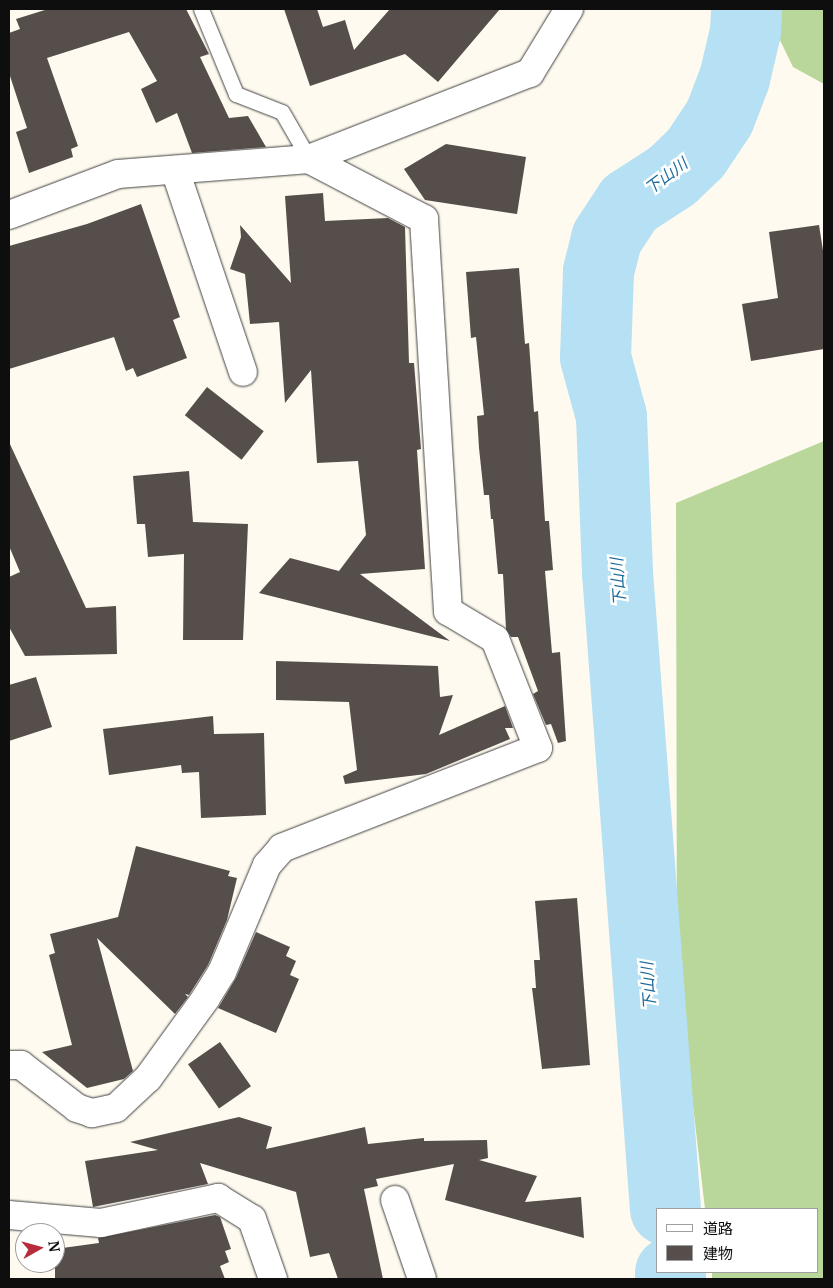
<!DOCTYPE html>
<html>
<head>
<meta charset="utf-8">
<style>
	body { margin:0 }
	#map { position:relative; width:833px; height:1288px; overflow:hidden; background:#fefaef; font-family:Merriweather,"Noto Sans JP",serif }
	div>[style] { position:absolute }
	.forest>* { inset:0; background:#b9d79a }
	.river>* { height:71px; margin:-35.5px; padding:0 35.5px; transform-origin:35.5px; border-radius:35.5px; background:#b6e0f3 }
	.building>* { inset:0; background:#564e4a; transform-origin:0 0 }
	.roads { filter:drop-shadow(0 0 1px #414141) drop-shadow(0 0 1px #414141) }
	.lane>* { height:15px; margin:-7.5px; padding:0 7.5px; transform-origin:7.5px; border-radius:7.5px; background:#fff }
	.street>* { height:28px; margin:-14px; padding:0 14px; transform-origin:14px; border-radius:14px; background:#fff }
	span { translate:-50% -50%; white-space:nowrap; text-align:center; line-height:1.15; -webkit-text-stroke:5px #fff; paint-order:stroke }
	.water-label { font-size:16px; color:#1d6a9a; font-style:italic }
	.frame { position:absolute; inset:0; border:10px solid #0e0e0e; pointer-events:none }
	.legend { position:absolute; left:656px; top:1208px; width:162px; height:65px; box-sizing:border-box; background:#fff; border:1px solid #9f9f9f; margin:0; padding:6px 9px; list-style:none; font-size:15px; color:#0e0e0e }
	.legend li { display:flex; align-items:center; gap:10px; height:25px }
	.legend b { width:25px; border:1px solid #9f9f9f }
	.north { position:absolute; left:15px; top:1223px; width:50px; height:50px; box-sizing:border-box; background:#fff; border:1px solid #9f9f9f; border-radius:50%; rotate:83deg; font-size:14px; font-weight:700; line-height:20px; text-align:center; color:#0e0e0e }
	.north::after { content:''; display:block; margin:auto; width:18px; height:22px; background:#b72c3b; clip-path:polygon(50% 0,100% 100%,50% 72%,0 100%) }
</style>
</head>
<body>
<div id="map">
	<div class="forest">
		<i style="clip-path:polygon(765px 9px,824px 9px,824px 84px,793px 67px)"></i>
		<i style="clip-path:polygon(824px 441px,824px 1279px,712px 1279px,712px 1272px,817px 1272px,817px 1209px,705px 1209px,677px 967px,676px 503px)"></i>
	</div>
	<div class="river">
		<i style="left:665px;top:1209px;width:639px;rotate:-94.31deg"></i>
		<i style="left:617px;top:572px;width:156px;rotate:-92.2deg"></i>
		<i style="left:611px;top:416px;width:61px;rotate:-105.2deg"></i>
		<i style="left:595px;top:357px;width:86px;rotate:-88deg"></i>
		<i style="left:598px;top:271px;width:34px;rotate:-76deg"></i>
		<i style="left:606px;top:238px;width:42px;rotate:-56.7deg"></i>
		<i style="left:629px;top:203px;width:51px;rotate:-33.1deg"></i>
		<i style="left:672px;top:175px;width:32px;rotate:-44deg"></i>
		<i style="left:695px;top:153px;width:43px;rotate:-56.3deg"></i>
		<i style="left:719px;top:117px;width:42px;rotate:-69deg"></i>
		<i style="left:734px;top:78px;width:48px;rotate:-76.8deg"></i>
		<i style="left:745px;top:31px;width:22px;rotate:-87deg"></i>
		<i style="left:670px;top:1272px;width:7px;rotate:90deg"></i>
	</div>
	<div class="building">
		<i style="clip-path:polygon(48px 9px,186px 9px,209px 54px,200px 57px,229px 118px,248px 116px,266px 147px,192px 153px,177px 113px,156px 123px,141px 89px,157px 81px,129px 32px,47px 58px,78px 146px,71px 149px,73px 157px,29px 173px,16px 132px,27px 128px,9px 73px,9px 33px,20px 29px,16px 19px)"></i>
		<i style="clip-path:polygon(284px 9px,317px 9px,323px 27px,345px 20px,354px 50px,390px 9px,500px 9px,438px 82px,405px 54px,310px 86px)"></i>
		<i style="clip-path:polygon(446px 144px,526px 157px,517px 214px,425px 200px,404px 169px)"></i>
		<i style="clip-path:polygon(323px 193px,325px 221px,388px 218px,405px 227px,409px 363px,414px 363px,421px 449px,417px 450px,425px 569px,360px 574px,450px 641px,259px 593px,290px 558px,339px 571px,366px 535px,358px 461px,317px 463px,311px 370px,285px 403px,279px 322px,250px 324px,245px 274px,230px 269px,241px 237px,240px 225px,291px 283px,285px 196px)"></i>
		<i style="clip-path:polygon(141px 204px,180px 317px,173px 320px,187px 358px,137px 377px,133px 368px,126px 371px,114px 337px,9px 369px,9px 246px,87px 224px)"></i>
		<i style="clip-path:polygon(819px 225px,824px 257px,824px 349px,751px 361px,742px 304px,778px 298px,769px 232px)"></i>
		<i style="clip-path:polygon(519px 268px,525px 344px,529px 343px,534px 412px,538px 411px,545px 521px,549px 521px,553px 570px,545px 571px,552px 653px,560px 652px,566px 741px,558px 743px,551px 724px,546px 725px,533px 694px,538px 691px,518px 637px,511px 637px,506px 629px,503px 574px,498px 574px,493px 519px,491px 519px,489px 495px,484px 495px,479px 448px,477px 416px,484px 415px,476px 337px,471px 338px,466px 272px)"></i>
		<i style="left:207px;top:387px;width:72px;height:36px;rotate:38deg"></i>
		<i style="clip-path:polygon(9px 442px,86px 608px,116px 606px,117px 654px,25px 656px,9px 627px,9px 577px,20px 572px,9px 546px)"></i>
		<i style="clip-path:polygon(189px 471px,193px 522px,248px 524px,243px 640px,183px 640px,184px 554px,148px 557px,145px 524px,137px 524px,133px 476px)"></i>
		<i style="clip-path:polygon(276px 661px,438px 666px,440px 697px,453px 695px,439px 735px,505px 706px,513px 728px,505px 728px,510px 739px,426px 774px,345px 784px,343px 776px,357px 770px,349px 702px,276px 700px)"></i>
		<i style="clip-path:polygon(36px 677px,52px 727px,9px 741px,9px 685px)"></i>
		<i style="clip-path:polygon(213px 716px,214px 734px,264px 733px,266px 815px,201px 818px,199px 772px,182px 773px,181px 765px,109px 775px,103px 729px)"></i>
		<i style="clip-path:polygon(136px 846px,230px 871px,228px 876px,237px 878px,227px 920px,208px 965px,189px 995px,185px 994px,188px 997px,175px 1014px,97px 938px,133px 1071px,124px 1079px,87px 1088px,42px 1052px,72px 1045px,49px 955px,55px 953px,50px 934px,118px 917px)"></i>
		<i style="clip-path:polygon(577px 898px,590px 1065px,542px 1069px,532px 988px,536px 988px,534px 960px,540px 960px,535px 901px)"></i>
		<i style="clip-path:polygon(256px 932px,290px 947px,286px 956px,296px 961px,290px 975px,299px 979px,276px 1033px,218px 1008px,236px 978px)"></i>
		<i style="left:220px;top:1042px;width:54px;height:39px;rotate:55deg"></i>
		<i style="clip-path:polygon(239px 1117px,272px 1127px,266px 1149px,365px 1127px,368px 1144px,424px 1138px,424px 1141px,487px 1140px,488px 1158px,479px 1160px,537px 1176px,525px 1202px,581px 1197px,584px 1238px,445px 1200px,454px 1164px,376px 1179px,378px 1186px,364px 1189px,383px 1279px,338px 1279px,329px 1253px,310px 1257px,296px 1192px,200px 1163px,208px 1184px,93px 1207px,85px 1161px,158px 1150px,130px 1142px)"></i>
		<i style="clip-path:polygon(215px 1215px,220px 1217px,231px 1249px,225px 1251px,229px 1262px,220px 1266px,225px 1279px,55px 1279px,55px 1249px,99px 1243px,98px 1238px)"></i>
	</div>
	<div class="roads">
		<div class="lane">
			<i style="left:201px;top:9px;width:92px;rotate:67.6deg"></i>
			<i style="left:236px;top:94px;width:49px;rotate:21.4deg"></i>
			<i style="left:282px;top:112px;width:54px;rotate:60.1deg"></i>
		</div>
		<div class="street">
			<i style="left:309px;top:159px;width:237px;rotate:-21.3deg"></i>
			<i style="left:530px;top:73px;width:75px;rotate:-58.6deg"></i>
			<i style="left:175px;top:170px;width:213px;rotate:71.4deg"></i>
			<i style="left:9px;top:215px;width:116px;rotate:-20.6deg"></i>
			<i style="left:118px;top:174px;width:192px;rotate:-4.5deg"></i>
			<i style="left:309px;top:159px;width:130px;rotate:27.6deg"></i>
			<i style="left:424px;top:219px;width:393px;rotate:86.5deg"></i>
			<i style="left:448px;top:611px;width:55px;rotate:30.8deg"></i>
			<i style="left:495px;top:639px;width:117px;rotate:68.5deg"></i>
			<i style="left:538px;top:748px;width:275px;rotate:158.7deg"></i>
			<i style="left:282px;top:848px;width:23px;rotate:131deg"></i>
			<i style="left:267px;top:865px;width:116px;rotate:112.8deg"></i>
			<i style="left:222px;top:972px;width:31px;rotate:122deg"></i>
			<i style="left:206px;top:998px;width:99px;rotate:125.9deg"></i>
			<i style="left:148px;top:1078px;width:44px;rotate:136.8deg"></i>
			<i style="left:116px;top:1108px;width:25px;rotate:168deg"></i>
			<i style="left:92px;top:1113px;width:16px;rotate:-162deg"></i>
			<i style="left:77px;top:1108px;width:71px;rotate:-142.5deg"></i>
			<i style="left:21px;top:1065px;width:12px;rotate:180deg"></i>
			<i style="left:395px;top:1200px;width:83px;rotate:71.1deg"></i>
			<i style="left:9px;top:1215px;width:92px;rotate:5deg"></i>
			<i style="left:101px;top:1223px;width:120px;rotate:-12.1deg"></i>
			<i style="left:218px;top:1198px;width:40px;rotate:32deg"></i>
			<i style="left:252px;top:1219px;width:64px;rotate:70.7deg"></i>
		</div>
	</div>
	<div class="water-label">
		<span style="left:666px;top:176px;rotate:-37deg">下山川</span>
		<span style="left:618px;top:582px;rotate:-94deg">下山川</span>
		<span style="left:648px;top:986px;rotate:-94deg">下山川</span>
	</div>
	<div class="frame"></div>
	<ul class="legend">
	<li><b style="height:6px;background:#fff"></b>道路</li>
	<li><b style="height:14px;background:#564e4a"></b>建物</li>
	</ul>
	<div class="north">N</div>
</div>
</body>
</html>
